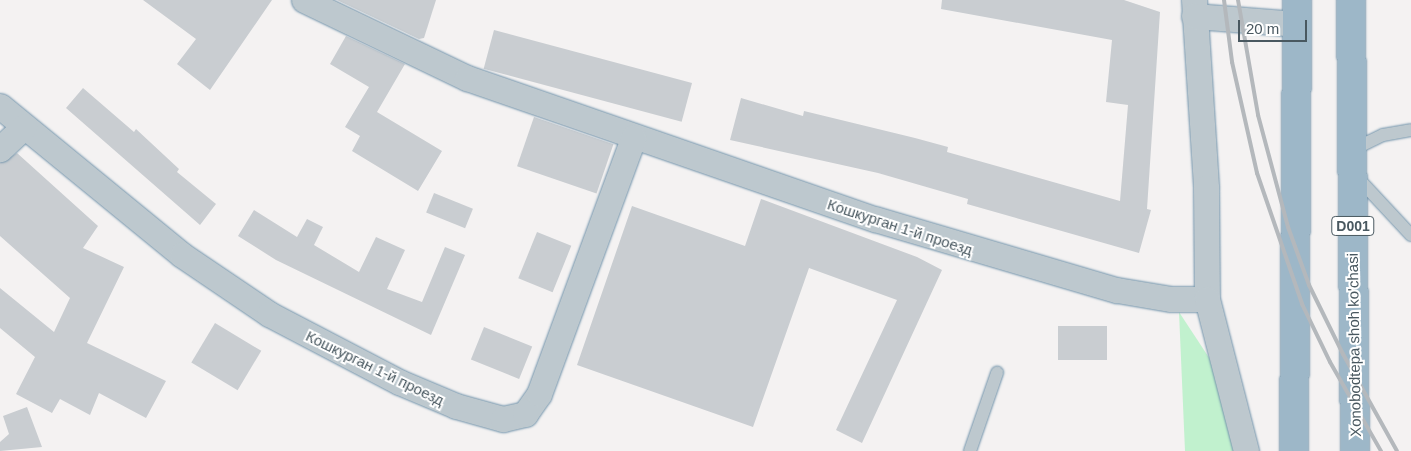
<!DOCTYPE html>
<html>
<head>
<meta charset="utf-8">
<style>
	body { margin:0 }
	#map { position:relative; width:1411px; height:451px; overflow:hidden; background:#f4f2f2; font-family:Arial,sans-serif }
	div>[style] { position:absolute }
	.green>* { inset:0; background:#c1f1ce }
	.building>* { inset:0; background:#c9cdd1; transform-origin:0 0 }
	.roads { filter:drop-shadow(0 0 1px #7495ac) drop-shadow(0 0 1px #7495ac) }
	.service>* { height:12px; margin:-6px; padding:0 6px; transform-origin:6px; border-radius:6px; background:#bdc8ce }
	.minor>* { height:25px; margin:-12.5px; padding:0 12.5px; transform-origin:12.5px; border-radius:12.5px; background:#bdc8ce }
	.trunk>* { height:28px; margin:-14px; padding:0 14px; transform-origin:14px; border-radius:14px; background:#9db7c8 }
	.rail>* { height:4px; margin:-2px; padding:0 2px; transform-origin:2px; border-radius:2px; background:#b4b8bc }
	span { translate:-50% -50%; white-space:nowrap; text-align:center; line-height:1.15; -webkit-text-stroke:4px #fff; paint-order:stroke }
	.shield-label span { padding:1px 4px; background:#fff; border:1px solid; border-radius:4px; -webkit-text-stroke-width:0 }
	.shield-label { font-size:14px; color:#495860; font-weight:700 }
	.street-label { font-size:15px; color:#495860 }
	.scale { position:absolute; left:1238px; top:20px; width:69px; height:22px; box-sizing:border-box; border:2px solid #495860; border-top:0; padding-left:6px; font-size:15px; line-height:18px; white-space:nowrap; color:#495860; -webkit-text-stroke:4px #fff; paint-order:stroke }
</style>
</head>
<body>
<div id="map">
	<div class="green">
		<i style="clip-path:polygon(1179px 312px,1252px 423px,1254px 451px,1185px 451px)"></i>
	</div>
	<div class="building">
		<i style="clip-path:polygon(143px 0,272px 0,210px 90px,177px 64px,196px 39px)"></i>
		<i style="clip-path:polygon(337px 0,436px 0,424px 38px,419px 39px)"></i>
		<i style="clip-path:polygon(942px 0,1124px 0,1160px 12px,1147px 209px,1151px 210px,1139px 253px,967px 204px,968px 199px,878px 173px,730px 140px,741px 98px,803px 116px,804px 111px,915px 138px,948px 147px,947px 152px,1120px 201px,1128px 105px,1106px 102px,1112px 40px,941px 9px)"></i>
		<i style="left:494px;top:30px;width:205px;height:40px;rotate:15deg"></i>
		<i style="clip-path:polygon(346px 36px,405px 64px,377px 112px,442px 151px,418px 191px,352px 151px,360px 136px,345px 127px,369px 87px,330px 64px)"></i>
		<i style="clip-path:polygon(83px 88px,134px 132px,136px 129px,179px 169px,177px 172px,216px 204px,200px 225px,66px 108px)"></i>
		<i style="left:534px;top:117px;width:84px;height:52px;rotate:19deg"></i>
		<i style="clip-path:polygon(17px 153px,98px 226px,83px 248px,124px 267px,87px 343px,166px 381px,146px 418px,99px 393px,90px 415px,60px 399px,52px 413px,16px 394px,35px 357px,0 328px,0 288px,54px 332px,70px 298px,0 236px,0 163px)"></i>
		<i style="left:434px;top:193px;width:42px;height:21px;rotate:22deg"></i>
		<i style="clip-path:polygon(761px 199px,917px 257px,942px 270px,862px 443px,836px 430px,897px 300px,809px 268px,753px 427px,577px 365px,632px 206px,745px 246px)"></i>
		<i style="clip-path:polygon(254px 210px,297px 237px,307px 219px,323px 227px,314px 245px,359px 272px,376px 237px,405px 250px,387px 289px,422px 302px,445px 247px,465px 255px,431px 335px,276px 260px,238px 236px)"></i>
		<i style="left:537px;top:232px;width:37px;height:50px;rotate:22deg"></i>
		<i style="left:215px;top:323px;width:54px;height:46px;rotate:31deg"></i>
		<i style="left:1058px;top:326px;width:49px;height:34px"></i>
		<i style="left:484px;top:327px;width:52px;height:35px;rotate:22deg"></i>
		<i style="clip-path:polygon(27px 407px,42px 447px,0 451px,0 442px,9px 434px,3px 416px)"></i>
	</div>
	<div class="roads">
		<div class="service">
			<i style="left:1352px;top:150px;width:34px;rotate:-26deg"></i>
			<i style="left:1383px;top:135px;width:28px;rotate:-10deg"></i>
			<i style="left:1355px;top:175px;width:82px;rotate:47deg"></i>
			<i style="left:970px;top:451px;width:83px;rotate:-70.9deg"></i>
		</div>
		<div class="minor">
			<i style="left:304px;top:0;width:181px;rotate:25.6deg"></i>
			<i style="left:467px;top:78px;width:432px;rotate:19.1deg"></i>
			<i style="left:875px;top:219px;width:252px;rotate:16.4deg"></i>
			<i style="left:1117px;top:290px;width:55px;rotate:9.5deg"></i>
			<i style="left:1171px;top:299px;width:36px"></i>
			<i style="left:1194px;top:0;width:188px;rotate:86.3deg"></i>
			<i style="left:1206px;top:188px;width:111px;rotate:89.5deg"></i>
			<i style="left:1207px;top:299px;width:157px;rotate:75.6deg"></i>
			<i style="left:1194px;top:16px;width:103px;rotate:4.4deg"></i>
			<i style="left:0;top:106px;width:235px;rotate:39.3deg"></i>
			<i style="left:182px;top:255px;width:105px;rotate:34.1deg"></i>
			<i style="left:269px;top:314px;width:147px;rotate:27.6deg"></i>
			<i style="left:399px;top:382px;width:62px;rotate:22.8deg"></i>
			<i style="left:456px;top:406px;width:49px;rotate:15.5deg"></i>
			<i style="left:503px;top:419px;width:23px;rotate:-13deg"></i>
			<i style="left:525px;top:414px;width:24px;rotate:-55deg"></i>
			<i style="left:539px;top:394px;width:273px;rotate:-69.8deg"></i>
			<i style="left:0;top:149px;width:33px;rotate:-43deg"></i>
		</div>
		<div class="trunk">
			<i style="left:1351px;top:0;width:451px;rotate:89.5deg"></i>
			<i style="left:1294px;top:451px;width:451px;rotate:-89.6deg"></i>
		</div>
	</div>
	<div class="rail">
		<i style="left:1224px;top:0;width:63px;rotate:82.6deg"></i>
		<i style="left:1232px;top:62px;width:114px;rotate:77.3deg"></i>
		<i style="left:1257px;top:173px;width:139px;rotate:71deg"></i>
		<i style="left:1302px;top:304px;width:64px;rotate:64.2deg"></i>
		<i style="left:1330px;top:362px;width:103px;rotate:60.2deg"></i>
		<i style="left:1238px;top:0;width:117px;rotate:80.1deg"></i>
		<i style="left:1258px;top:115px;width:116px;rotate:75deg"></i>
		<i style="left:1288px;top:227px;width:62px;rotate:70.1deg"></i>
		<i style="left:1309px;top:285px;width:77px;rotate:63.8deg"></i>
		<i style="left:1343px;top:354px;width:111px;rotate:60.9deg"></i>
	</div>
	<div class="shield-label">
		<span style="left:1353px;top:226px">D001</span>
	</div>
	<div class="street-label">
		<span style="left:900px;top:227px;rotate:18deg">Кошкурган 1-й проезд</span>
		<span style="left:1354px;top:345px;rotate:-91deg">Xonobodtepa shoh ko'chasi</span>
		<span style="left:375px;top:368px;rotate:26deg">Кошкурган 1-й проезд</span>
	</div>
	<div class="scale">20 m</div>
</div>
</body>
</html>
